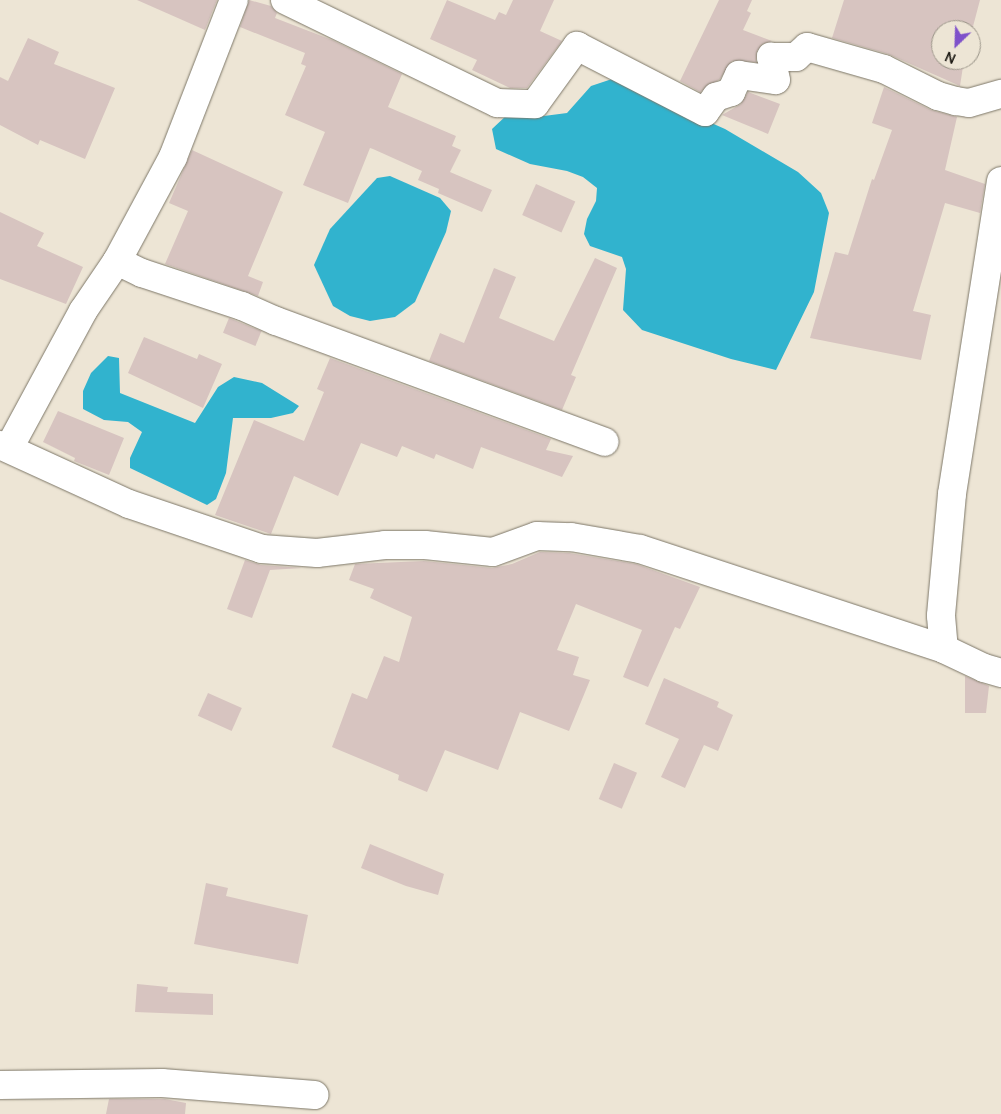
<!DOCTYPE html>
<html>
<head>
<meta charset="utf-8">
<style>
	body { margin:0 }
	#map { position:relative; width:1001px; height:1114px; overflow:hidden; background:#ede5d5; font-family:Manrope,sans-serif }
	div>[style] { position:absolute }
	.water>* { inset:0; background:#31b3ce }
	.building>* { inset:0; background:#d7c4c0; transform-origin:0 0 }
	.roads { filter:drop-shadow(0 0 1px #7d7768) drop-shadow(0 0 1px #7d7768) }
	.minor>* { height:28px; margin:-14px; padding:0 14px; transform-origin:14px; border-radius:14px; background:#fff }
	span { translate:-50% -50%; white-space:nowrap; text-align:center; line-height:1.15; -webkit-text-stroke:4.5px #ede5d5; paint-order:stroke }
	.north { position:absolute; left:931px; top:20px; width:50px; height:50px; box-sizing:border-box; background:#ede5d5; border:1px solid #9a9488; border-radius:50%; rotate:204deg; font-size:14px; font-weight:700; line-height:20px; text-align:center; color:#1e1b15 }
	.north::after { content:''; display:block; margin:auto; width:18px; height:22px; background:#7f51ca; clip-path:polygon(50% 0,100% 100%,50% 72%,0 100%) }
</style>
</head>
<body>
<div id="map">
	<div class="water">
		<i style="clip-path:polygon(612px 79px,725px 129px,798px 172px,821px 193px,829px 213px,814px 292px,776px 370px,731px 359px,642px 330px,623px 310px,626px 269px,622px 257px,590px 246px,584px 234px,587px 219px,596px 201px,597px 188px,583px 177px,567px 171px,530px 164px,496px 149px,492px 129px,508px 114px,544px 116px,567px 113px,591px 86px)"></i>
		<i style="clip-path:polygon(390px 176px,440px 198px,451px 211px,446px 232px,415px 302px,395px 317px,370px 321px,350px 316px,333px 306px,314px 265px,330px 229px,377px 178px)"></i>
		<i style="clip-path:polygon(108px 356px,119px 358px,120px 393px,195px 423px,218px 387px,234px 377px,262px 383px,299px 406px,293px 413px,271px 418px,233px 418px,226px 473px,216px 499px,207px 505px,130px 468px,130px 458px,142px 432px,128px 422px,104px 420px,83px 409px,83px 391px,91px 373px)"></i>
	</div>
	<div class="building">
		<i style="clip-path:polygon(137px 0,217px 0,205px 30px)"></i>
		<i style="clip-path:polygon(249px 0,271px 6px,277px 13px,275px 18px,332px 40px,402px 74px,388px 107px,456px 136px,452px 146px,461px 150px,450px 172px,492px 190px,482px 212px,438px 193px,439px 189px,418px 180px,422px 171px,373px 149px,370px 148px,348px 203px,303px 185px,325px 132px,285px 115px,306px 66px,301px 64px,305px 53px,240px 27px)"></i>
		<i style="clip-path:polygon(447px 0,495px 20px,499px 12px,506px 15px,513px 0,554px 0,540px 31px,562px 41px,527px 88px,510px 88px,472px 70px,477px 60px,430px 39px)"></i>
		<i style="clip-path:polygon(719px 0,752px 0,747px 11px,751px 13px,743px 30px,772px 41px,763px 44px,757px 51px,756px 62px,732px 61px,720px 79px,700px 92px,680px 81px)"></i>
		<i style="clip-path:polygon(844px 0,980px 0,971px 34px,971px 30px,941px 30px,941px 60px,964px 60px,960px 86px,888px 54px,832px 38px)"></i>
		<i style="clip-path:polygon(28px 38px,59px 52px,54px 64px,115px 88px,85px 159px,40px 140px,38px 145px,0 125px,0 77px,8px 81px)"></i>
		<i style="clip-path:polygon(884px 87px,931px 110px,957px 117px,945px 170px,985px 184px,980px 213px,945px 203px,913px 311px,931px 315px,921px 360px,810px 338px,835px 252px,848px 255px,872px 179px,874px 180px,892px 130px,872px 123px)"></i>
		<i style="clip-path:polygon(748px 92px,780px 104px,768px 134px,722px 115px,741px 104px)"></i>
		<i style="clip-path:polygon(192px 150px,283px 192px,248px 276px,263px 282px,258px 296px,165px 264px,188px 211px,169px 203px)"></i>
		<i style="left:536px;top:184px;width:43px;height:34px;rotate:24deg"></i>
		<i style="clip-path:polygon(0 212px,44px 233px,37px 246px,83px 267px,66px 304px,0 279px)"></i>
		<i style="clip-path:polygon(595px 258px,617px 268px,571px 375px,576px 377px,562px 410px,429px 361px,440px 333px,464px 343px,494px 268px,516px 277px,499px 318px,554px 341px)"></i>
		<i style="left:229px;top:318px;width:35px;height:16px;rotate:22deg"></i>
		<i style="clip-path:polygon(144px 337px,197px 359px,199px 354px,222px 364px,203px 408px,128px 373px)"></i>
		<i style="clip-path:polygon(330px 358px,551px 439px,546px 450px,573px 456px,562px 477px,481px 447px,473px 469px,436px 454px,434px 459px,402px 446px,397px 457px,361px 443px,338px 496px,294px 476px,271px 534px,215px 515px,254px 420px,304px 441px,324px 392px,317px 389px)"></i>
		<i style="clip-path:polygon(58px 411px,124px 438px,109px 475px,74px 461px,75px 458px,43px 442px)"></i>
		<i style="clip-path:polygon(540px 552px,569px 553px,636px 564px,700px 587px,680px 629px,675px 627px,648px 687px,623px 677px,642px 630px,576px 604px,557px 650px,579px 657px,573px 675px,590px 680px,569px 731px,520px 712px,498px 770px,445px 750px,427px 792px,398px 780px,399px 775px,332px 747px,352px 693px,367px 699px,384px 656px,399px 662px,412px 617px,370px 598px,374px 589px,349px 580px,355px 564px,424px 561px,492px 568px,512px 564px)"></i>
		<i style="clip-path:polygon(245px 560px,261px 565px,302px 568px,270px 570px,252px 618px,227px 609px)"></i>
		<i style="clip-path:polygon(965px 676px,989px 686px,986px 713px,965px 713px)"></i>
		<i style="clip-path:polygon(664px 678px,719px 702px,717px 707px,733px 715px,718px 751px,704px 745px,685px 788px,661px 777px,679px 739px,645px 724px)"></i>
		<i style="left:208px;top:693px;width:37px;height:25px;rotate:24deg"></i>
		<i style="left:614px;top:763px;width:25px;height:39px;rotate:23deg"></i>
		<i style="clip-path:polygon(370px 844px,444px 874px,438px 895px,406px 886px,361px 868px)"></i>
		<i style="clip-path:polygon(206px 883px,228px 888px,226px 896px,308px 915px,298px 964px,194px 944px)"></i>
		<i style="clip-path:polygon(137px 984px,168px 987px,167px 992px,213px 994px,213px 1015px,135px 1012px)"></i>
		<i style="clip-path:polygon(109px 1099px,165px 1099px,186px 1103px,185px 1114px,106px 1114px)"></i>
	</div>
	<div class="roads">
		<div class="minor">
			<i style="left:285px;top:0;width:236px;rotate:25.9deg"></i>
			<i style="left:497px;top:103px;width:38px;rotate:2deg"></i>
			<i style="left:535px;top:104px;width:72px;rotate:-54.1deg"></i>
			<i style="left:577px;top:46px;width:144px;rotate:27.3deg"></i>
			<i style="left:705px;top:112px;width:19px;rotate:-54deg"></i>
			<i style="left:716px;top:97px;width:16px;rotate:-18deg"></i>
			<i style="left:731px;top:92px;width:19px;rotate:-65deg"></i>
			<i style="left:739px;top:75px;width:37px;rotate:8deg"></i>
			<i style="left:776px;top:80px;width:24px;rotate:-102deg"></i>
			<i style="left:771px;top:57px;width:25px"></i>
			<i style="left:796px;top:57px;width:15px;rotate:-42deg"></i>
			<i style="left:807px;top:47px;width:80px;rotate:15.9deg"></i>
			<i style="left:884px;top:69px;width:60px;rotate:26.6deg"></i>
			<i style="left:938px;top:96px;width:19px;rotate:16deg"></i>
			<i style="left:956px;top:101px;width:13px;rotate:9deg"></i>
			<i style="left:969px;top:103px;width:33px;rotate:-16deg"></i>
			<i style="left:1001px;top:181px;width:317px;rotate:98.9deg"></i>
			<i style="left:952px;top:494px;width:122px;rotate:95.2deg"></i>
			<i style="left:941px;top:616px;width:33px;rotate:85deg"></i>
			<i style="left:944px;top:649px;width:44px;rotate:25.4deg"></i>
			<i style="left:984px;top:668px;width:18px;rotate:16deg"></i>
			<i style="left:117px;top:261px;width:28px;rotate:26deg"></i>
			<i style="left:142px;top:273px;width:105px;rotate:18.3deg"></i>
			<i style="left:242px;top:306px;width:37px;rotate:24deg"></i>
			<i style="left:276px;top:321px;width:350px;rotate:20.2deg"></i>
			<i style="left:0;top:445px;width:142px;rotate:24.6deg"></i>
			<i style="left:129px;top:504px;width:140px;rotate:18.7deg"></i>
			<i style="left:262px;top:549px;width:55px;rotate:4.2deg"></i>
			<i style="left:317px;top:553px;width:68px;rotate:-6.7deg"></i>
			<i style="left:385px;top:545px;width:40px"></i>
			<i style="left:425px;top:545px;width:68px;rotate:5.9deg"></i>
			<i style="left:493px;top:552px;width:47px;rotate:-20deg"></i>
			<i style="left:537px;top:536px;width:34px;rotate:2deg"></i>
			<i style="left:571px;top:537px;width:70px;rotate:9.9deg"></i>
			<i style="left:640px;top:549px;width:320px;rotate:18.2deg"></i>
			<i style="left:9px;top:448px;width:156px;rotate:-61.6deg"></i>
			<i style="left:83px;top:311px;width:60px;rotate:-55.8deg"></i>
			<i style="left:117px;top:261px;width:118px;rotate:-61.7deg"></i>
			<i style="left:173px;top:157px;width:168px;rotate:-68.8deg"></i>
			<i style="left:0;top:1085px;width:162px;rotate:-0.7deg"></i>
			<i style="left:162px;top:1083px;width:153px;rotate:4.5deg"></i>
		</div>
	</div>
	<div class="north">N</div>
</div>
</body>
</html>
